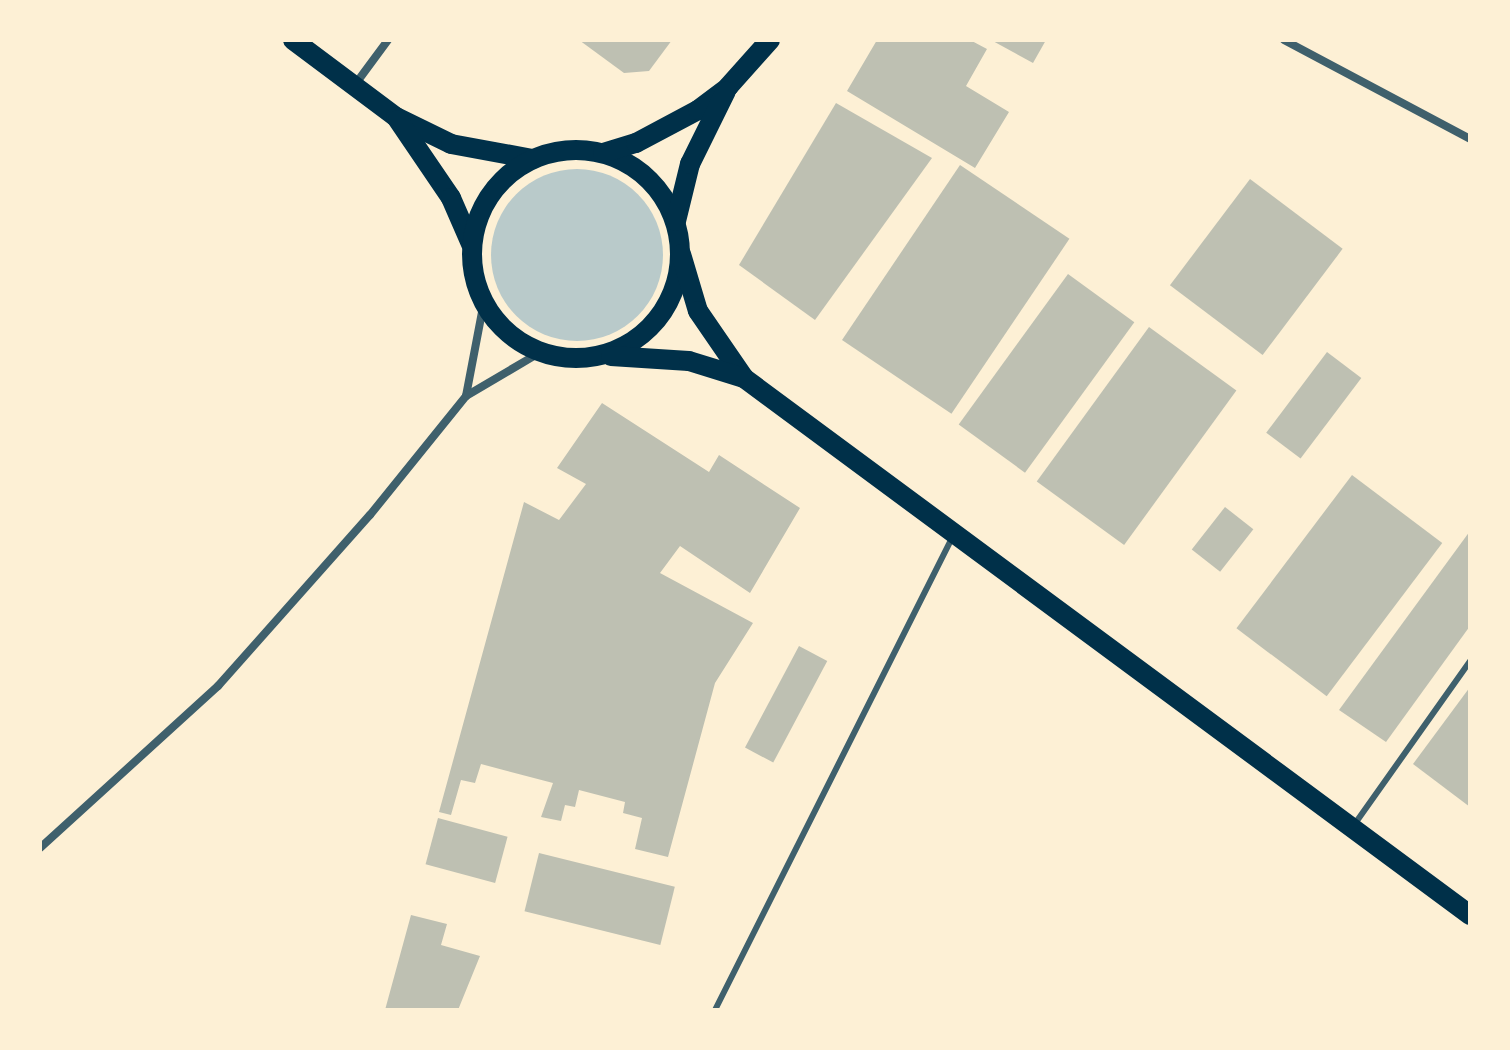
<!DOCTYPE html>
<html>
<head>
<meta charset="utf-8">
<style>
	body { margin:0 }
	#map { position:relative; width:1510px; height:1050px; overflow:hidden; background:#fdf0d5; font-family:"IBM Plex Sans",sans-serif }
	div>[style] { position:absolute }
	.green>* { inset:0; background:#b9caca }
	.round { border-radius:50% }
	.building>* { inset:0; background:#bec0b2; transform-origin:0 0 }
	.service>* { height:6px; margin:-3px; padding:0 3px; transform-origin:3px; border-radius:3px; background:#3f606c }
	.minor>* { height:8px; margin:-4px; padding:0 4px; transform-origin:4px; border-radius:4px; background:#3f606c }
	.primary>* { height:20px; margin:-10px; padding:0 10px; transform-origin:10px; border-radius:10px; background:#003049 }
	.primary>.ring { margin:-10px; padding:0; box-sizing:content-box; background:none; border:20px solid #003049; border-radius:50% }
	span { translate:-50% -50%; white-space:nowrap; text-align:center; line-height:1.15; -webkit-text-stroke:6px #fdf0d5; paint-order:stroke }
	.frame { position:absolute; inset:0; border:42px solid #fdf0d5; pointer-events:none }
</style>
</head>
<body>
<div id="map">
	<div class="green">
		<i class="round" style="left:491px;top:169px;width:172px;height:172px"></i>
	</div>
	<div class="building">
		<i style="clip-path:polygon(579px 40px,672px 40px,649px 71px,624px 73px)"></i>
		<i style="clip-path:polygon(877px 40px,970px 40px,987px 49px,966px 86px,1009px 112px,975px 168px,847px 91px)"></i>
		<i style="clip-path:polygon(991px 40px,1046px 40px,1033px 63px)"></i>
		<i style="clip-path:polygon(836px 103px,932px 158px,815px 320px,739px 265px)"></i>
		<i style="left:960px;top:165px;width:132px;height:211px;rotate:34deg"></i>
		<i style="left:1250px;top:179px;width:116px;height:133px;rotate:37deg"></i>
		<i style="left:1068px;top:274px;width:82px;height:186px;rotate:36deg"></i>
		<i style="left:1149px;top:327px;width:108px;height:191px;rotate:36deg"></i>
		<i style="left:1327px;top:352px;width:43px;height:101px;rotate:37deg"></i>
		<i style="clip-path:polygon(602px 403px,709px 472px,719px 455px,800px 508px,750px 593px,680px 546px,660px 573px,753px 623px,715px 683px,668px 857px,635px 849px,642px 818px,623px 813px,625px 802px,579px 790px,575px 807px,565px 805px,561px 821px,541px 817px,553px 783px,481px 764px,475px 783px,461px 780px,451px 815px,439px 812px,524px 502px,559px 520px,586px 484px,557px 468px)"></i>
		<i style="left:1352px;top:475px;width:113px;height:192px;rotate:37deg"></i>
		<i style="left:1225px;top:507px;width:36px;height:54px;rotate:38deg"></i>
		<i style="clip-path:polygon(1470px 531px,1470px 626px,1386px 742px,1339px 710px)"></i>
		<i style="left:799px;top:646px;width:32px;height:115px;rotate:28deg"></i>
		<i style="clip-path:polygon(1470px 687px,1470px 807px,1413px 764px)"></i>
		<i style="left:438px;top:818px;width:72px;height:48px;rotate:15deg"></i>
		<i style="left:539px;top:853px;width:140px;height:60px;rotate:14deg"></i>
		<i style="clip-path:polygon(411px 915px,447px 924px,441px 945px,480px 956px,458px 1010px,385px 1010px)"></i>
	</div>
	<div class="service">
		<i style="left:1354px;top:825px;width:201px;rotate:-54.7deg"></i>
		<i style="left:715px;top:1010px;width:528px;rotate:-63.34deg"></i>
	</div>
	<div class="minor">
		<i style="left:1284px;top:40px;width:211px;rotate:28deg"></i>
		<i style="left:354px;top:86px;width:57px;rotate:-53.5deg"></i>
		<i style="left:466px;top:396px;width:91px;rotate:-79.2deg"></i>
		<i style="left:40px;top:848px;width:241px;rotate:-42.3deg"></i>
		<i style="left:218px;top:686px;width:229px;rotate:-48.4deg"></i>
		<i style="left:370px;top:515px;width:153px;rotate:-51.1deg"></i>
		<i style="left:466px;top:396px;width:85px;rotate:-30.5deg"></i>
	</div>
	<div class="primary">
		<i style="left:293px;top:40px;width:129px;rotate:36.8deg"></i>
		<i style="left:396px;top:117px;width:61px;rotate:26.1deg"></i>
		<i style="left:451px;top:144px;width:83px;rotate:10.4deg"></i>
		<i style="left:398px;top:120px;width:94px;rotate:55.8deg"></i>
		<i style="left:451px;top:198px;width:50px;rotate:66.5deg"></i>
		<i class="ring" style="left:472px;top:150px;width:188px;height:188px"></i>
		<i style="left:603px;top:153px;width:34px;rotate:-17deg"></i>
		<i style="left:636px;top:143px;width:70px;rotate:-28deg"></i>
		<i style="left:698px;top:110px;width:38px;rotate:-37deg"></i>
		<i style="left:728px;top:87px;width:63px;rotate:-48.2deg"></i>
		<i style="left:676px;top:221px;width:59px;rotate:-76.2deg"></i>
		<i style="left:690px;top:164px;width:81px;rotate:-63.7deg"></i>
		<i style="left:681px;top:254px;width:59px;rotate:73.4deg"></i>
		<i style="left:698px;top:311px;width:81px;rotate:55.5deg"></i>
		<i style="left:744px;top:378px;width:903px;rotate:36.49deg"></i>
		<i style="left:611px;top:356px;width:78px;rotate:3.7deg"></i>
		<i style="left:689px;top:361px;width:58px;rotate:17.2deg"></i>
	</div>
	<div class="frame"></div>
</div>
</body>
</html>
